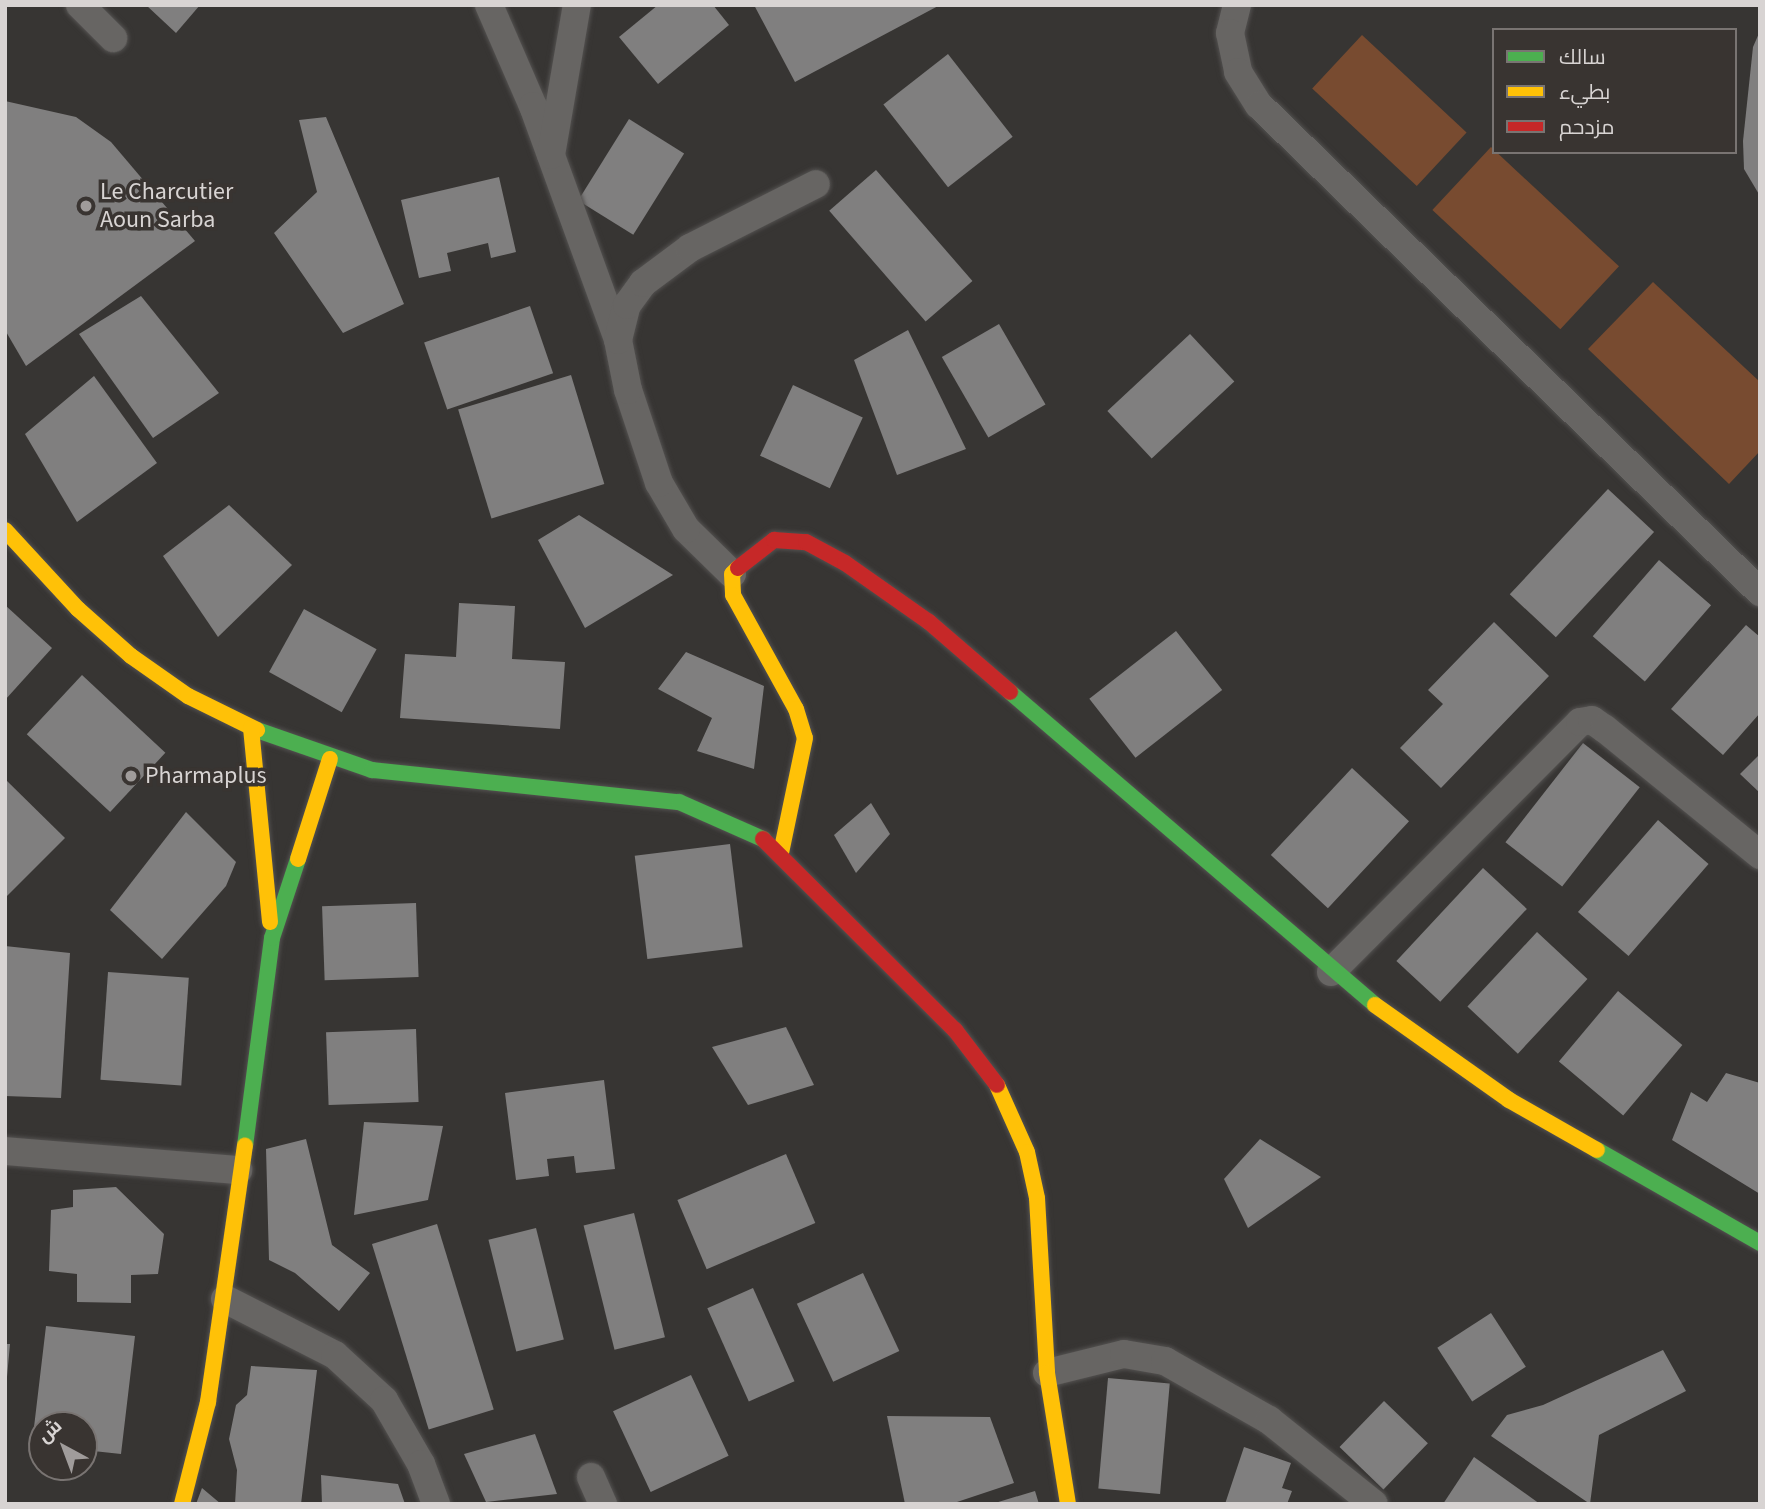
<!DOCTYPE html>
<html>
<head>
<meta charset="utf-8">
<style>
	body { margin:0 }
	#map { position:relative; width:1765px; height:1509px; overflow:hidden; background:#373533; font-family:"Source Sans 3",Cairo,sans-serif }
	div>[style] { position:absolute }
	.green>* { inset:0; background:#784b30; transform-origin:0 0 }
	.building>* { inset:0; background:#807f7f; transform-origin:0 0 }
	.roads { filter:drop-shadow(0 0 2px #535150) drop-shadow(0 0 2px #535150) }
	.street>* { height:28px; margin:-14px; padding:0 14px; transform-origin:14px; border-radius:14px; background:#676563 }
	.fast>* { height:16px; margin:-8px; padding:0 8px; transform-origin:8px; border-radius:8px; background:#4caf50 }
	.slow>* { height:16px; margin:-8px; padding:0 8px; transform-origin:8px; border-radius:8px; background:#ffc107 }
	.jam>* { height:16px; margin:-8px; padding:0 8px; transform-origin:8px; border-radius:8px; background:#c62828 }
	.dots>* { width:19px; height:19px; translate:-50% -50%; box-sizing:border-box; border:4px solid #393431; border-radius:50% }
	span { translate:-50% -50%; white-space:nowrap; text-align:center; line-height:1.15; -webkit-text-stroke:7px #393431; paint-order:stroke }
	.poi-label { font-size:24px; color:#d8d4d3 }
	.left { translate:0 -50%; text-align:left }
	.frame { position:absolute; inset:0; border:7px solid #d8d4d3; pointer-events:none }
	.legend { position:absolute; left:1492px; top:28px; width:245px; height:126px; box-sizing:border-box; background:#393431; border:2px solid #797472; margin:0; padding:9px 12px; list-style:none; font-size:21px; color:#d8d4d3 }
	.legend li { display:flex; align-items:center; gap:14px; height:35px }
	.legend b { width:35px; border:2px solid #797472 }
	.north { position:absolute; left:28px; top:1411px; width:70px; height:70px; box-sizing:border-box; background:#393431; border:2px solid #797472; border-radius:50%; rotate:319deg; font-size:19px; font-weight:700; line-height:28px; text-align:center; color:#d8d4d3 }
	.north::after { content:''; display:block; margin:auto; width:24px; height:32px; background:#a09c9b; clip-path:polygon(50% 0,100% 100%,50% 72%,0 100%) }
</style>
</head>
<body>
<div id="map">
	<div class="green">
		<i style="left:1362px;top:35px;width:143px;height:73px;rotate:43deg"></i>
		<i style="left:1491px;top:147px;width:175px;height:86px;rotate:43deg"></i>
		<i style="clip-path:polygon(1653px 282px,1760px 382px,1760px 451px,1729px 484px,1588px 349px)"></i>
	</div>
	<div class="building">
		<i style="clip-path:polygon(146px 5px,200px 5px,176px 33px)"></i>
		<i style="clip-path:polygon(658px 5px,713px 5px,729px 25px,658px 84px,619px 37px)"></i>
		<i style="clip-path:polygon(754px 5px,940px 5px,795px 82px)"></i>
		<i style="clip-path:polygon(1760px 31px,1760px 196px,1744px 169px,1743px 141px,1753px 47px)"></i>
		<i style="left:948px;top:54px;width:105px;height:82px;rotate:52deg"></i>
		<i style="clip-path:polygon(5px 101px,76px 117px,111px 142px,195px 241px,26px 366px,5px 330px)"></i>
		<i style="clip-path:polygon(326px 117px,404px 304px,343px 333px,274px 233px,317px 192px,299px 120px)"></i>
		<i style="left:629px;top:119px;width:65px;height:96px;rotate:32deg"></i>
		<i style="left:876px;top:170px;width:147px;height:62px;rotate:49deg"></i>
		<i style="clip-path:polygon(499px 177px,516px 252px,491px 258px,488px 243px,447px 253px,451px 271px,419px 278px,401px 200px)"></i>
		<i style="clip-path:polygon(141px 296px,219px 393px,153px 438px,79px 334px)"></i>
		<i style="left:530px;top:306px;width:71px;height:112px;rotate:71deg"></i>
		<i style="left:999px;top:324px;width:93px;height:66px;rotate:60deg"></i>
		<i style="clip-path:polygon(908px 330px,966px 449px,897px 475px,854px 360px)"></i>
		<i style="left:1190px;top:334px;width:65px;height:113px;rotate:47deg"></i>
		<i style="left:571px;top:375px;width:114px;height:118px;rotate:73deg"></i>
		<i style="clip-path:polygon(94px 376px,157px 463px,77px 522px,25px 434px)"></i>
		<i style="left:793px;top:385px;width:77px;height:78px;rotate:25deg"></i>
		<i style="left:1608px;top:489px;width:63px;height:144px;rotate:43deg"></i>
		<i style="clip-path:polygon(229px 505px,292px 565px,218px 637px,163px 556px)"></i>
		<i style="clip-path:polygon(579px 515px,673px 575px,585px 628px,538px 540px)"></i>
		<i style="left:1659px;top:560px;width:69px;height:101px;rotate:41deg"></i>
		<i style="clip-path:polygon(459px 603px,515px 606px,512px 659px,565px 662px,560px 729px,400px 718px,405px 654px,456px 657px)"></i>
		<i style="clip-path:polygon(5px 605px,52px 648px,5px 700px)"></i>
		<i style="left:304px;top:609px;width:83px;height:72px;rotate:29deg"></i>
		<i style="clip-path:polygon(1494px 622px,1549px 676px,1441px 788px,1400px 748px,1443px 704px,1428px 690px)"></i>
		<i style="clip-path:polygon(1746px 625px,1760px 637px,1760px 713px,1723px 755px,1671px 709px)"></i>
		<i style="left:1176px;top:631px;width:75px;height:110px;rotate:52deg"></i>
		<i style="clip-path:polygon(686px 652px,764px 686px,754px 769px,697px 751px,712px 718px,658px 689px)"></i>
		<i style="left:82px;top:675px;width:114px;height:81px;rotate:43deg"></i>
		<i style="left:1583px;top:743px;width:72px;height:126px;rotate:38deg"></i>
		<i style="clip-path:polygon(1760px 754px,1760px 793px,1740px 774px)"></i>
		<i style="left:1352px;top:768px;width:78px;height:119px;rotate:43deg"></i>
		<i style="clip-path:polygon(5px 779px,65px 838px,5px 898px)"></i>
		<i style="clip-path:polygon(871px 803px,890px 834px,856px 873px,834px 835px)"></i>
		<i style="clip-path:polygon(186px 812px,236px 862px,226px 886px,162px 959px,110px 910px)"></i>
		<i style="left:1658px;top:820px;width:67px;height:122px;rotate:41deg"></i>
		<i style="left:730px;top:844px;width:104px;height:96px;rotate:83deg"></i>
		<i style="left:1483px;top:868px;width:60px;height:127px;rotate:43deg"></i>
		<i style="left:416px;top:903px;width:74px;height:94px;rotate:88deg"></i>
		<i style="left:1537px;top:932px;width:69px;height:102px;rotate:43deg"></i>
		<i style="clip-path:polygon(5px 946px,70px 953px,61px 1098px,5px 1096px)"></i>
		<i style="left:108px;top:972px;width:81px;height:108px;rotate:4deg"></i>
		<i style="left:1618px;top:991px;width:84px;height:92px;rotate:40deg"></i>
		<i style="clip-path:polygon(786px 1027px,814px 1085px,748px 1105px,712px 1047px)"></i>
		<i style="left:416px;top:1029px;width:73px;height:90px;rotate:88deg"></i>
		<i style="clip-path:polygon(1726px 1073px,1760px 1083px,1760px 1194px,1672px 1140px,1691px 1092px,1707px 1102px)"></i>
		<i style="clip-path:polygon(604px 1080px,615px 1169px,576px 1173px,574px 1156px,547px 1159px,549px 1176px,516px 1180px,505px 1093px)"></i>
		<i style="clip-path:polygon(364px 1122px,443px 1126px,428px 1200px,354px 1215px)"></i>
		<i style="clip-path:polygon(306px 1139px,332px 1245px,370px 1273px,339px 1311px,295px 1273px,269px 1260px,266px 1149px)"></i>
		<i style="clip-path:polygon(1260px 1139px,1321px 1177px,1248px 1228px,1224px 1179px)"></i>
		<i style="left:786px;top:1154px;width:75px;height:118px;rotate:67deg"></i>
		<i style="clip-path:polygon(116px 1187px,164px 1234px,158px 1274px,131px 1275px,131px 1303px,77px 1302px,77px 1274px,49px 1271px,51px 1210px,73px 1207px,73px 1190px)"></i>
		<i style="left:634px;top:1213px;width:128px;height:52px;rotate:76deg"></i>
		<i style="left:437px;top:1224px;width:194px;height:68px;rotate:73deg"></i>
		<i style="left:536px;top:1228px;width:115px;height:49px;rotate:76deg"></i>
		<i style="left:863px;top:1273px;width:86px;height:73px;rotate:65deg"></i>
		<i style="left:753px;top:1288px;width:102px;height:50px;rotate:66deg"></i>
		<i style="left:1491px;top:1313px;width:64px;height:64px;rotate:57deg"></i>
		<i style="clip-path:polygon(46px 1326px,135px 1336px,121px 1454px,84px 1450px,84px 1425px,42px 1425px,42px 1445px,32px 1444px)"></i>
		<i style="clip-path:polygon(5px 1344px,10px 1344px,7px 1377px,5px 1377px)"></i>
		<i style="clip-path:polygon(1663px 1350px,1686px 1391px,1599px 1435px,1590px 1504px,1491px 1436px,1507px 1415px,1543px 1405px)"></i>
		<i style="clip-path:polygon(251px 1366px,317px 1370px,301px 1504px,235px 1504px,237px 1470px,229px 1439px,236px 1405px,247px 1395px)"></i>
		<i style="left:691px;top:1375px;width:89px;height:86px;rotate:65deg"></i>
		<i style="left:1108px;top:1378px;width:62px;height:111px;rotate:5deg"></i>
		<i style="left:1384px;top:1401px;width:61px;height:64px;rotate:44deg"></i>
		<i style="clip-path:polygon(887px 1416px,990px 1417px,1014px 1483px,951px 1504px,905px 1504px)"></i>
		<i style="clip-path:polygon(535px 1434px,557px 1494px,486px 1502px,464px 1454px)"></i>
		<i style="clip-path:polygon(1244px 1447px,1291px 1463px,1282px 1488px,1292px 1491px,1287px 1504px,1225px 1504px)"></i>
		<i style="clip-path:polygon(1474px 1457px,1540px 1504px,1443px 1504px)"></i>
		<i style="clip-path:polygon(321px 1475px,398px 1484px,405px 1504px,322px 1504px)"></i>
		<i style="clip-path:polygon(202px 1488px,221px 1504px,196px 1504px)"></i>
		<i style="clip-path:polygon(1035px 1491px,1039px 1504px,995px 1504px,995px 1503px)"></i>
	</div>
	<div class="roads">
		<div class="street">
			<i style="left:80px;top:5px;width:47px;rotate:45deg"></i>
			<i style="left:489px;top:5px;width:110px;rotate:66.5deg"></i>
			<i style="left:533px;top:106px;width:249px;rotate:70deg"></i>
			<i style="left:1237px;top:5px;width:29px;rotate:104deg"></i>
			<i style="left:1230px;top:33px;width:40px;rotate:78deg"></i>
			<i style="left:1238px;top:72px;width:39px;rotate:58deg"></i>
			<i style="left:1259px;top:105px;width:699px;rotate:44.19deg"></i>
			<i style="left:551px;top:155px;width:152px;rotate:-80.2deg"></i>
			<i style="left:732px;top:574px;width:64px;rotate:-135.6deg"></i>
			<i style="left:686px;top:529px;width:53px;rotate:-120.4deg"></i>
			<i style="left:659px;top:483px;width:98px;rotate:-108.4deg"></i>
			<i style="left:628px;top:390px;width:51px;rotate:-101.3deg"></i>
			<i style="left:618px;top:340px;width:36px;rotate:-76deg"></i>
			<i style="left:627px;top:305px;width:27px;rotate:-54deg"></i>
			<i style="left:643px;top:283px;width:59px;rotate:-36.7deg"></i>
			<i style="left:690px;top:248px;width:141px;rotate:-26.9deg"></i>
			<i style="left:1331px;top:972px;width:353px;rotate:-45.1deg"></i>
			<i style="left:1580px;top:722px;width:12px;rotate:-9deg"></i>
			<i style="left:1592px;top:720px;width:16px;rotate:35deg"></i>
			<i style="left:1605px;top:729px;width:200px;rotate:39.1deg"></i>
			<i style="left:5px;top:1151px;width:234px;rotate:4.7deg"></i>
			<i style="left:225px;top:1299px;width:123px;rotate:27deg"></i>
			<i style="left:335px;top:1355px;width:67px;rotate:42.6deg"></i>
			<i style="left:384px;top:1400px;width:74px;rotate:60deg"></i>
			<i style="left:421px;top:1464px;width:43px;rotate:69.4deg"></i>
			<i style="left:1047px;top:1373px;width:79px;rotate:-13.9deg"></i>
			<i style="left:1124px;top:1354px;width:42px;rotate:9.7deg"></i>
			<i style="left:1165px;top:1361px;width:120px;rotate:29.6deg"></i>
			<i style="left:1269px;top:1420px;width:134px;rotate:38.7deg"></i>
			<i style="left:591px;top:1477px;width:30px;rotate:66deg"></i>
		</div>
		<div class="fast">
			<i style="left:1010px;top:692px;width:481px;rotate:40.6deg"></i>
			<i style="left:257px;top:730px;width:122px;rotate:19.2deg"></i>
			<i style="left:372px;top:770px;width:309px;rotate:6deg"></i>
			<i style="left:679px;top:802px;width:92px;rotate:23.8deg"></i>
			<i style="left:245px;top:1146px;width:210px;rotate:-82.6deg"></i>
			<i style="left:272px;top:938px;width:83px;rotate:-71.8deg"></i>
			<i style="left:1597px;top:1150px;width:188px;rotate:29.7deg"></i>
		</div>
		<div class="slow">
			<i style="left:5px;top:530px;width:108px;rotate:47.3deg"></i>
			<i style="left:78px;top:609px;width:71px;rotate:41.6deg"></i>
			<i style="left:131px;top:656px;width:70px;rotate:35.1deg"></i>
			<i style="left:188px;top:696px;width:77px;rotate:26.2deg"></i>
			<i style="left:738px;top:568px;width:8px;rotate:135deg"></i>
			<i style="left:732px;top:574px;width:21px;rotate:87deg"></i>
			<i style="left:733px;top:595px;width:130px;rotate:61.1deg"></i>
			<i style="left:796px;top:709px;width:30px;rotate:73deg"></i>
			<i style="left:805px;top:738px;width:117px;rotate:101.8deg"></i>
			<i style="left:251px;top:728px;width:195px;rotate:84.4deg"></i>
			<i style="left:298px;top:859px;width:105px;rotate:-72.3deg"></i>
			<i style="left:1375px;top:1005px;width:164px;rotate:35.3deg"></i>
			<i style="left:1509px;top:1100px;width:101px;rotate:29.6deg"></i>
			<i style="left:997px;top:1085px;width:73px;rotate:65.9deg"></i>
			<i style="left:1027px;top:1152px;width:47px;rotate:77.7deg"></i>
			<i style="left:1037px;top:1198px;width:175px;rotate:86.7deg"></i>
			<i style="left:1047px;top:1373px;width:133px;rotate:80.9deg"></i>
			<i style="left:182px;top:1504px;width:105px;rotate:-75.7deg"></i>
			<i style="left:208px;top:1402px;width:259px;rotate:-81.8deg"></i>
		</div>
		<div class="jam">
			<i style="left:738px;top:568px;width:46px;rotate:-37.9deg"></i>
			<i style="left:774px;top:540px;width:32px;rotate:4deg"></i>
			<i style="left:806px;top:542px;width:44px;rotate:28.3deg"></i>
			<i style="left:845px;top:563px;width:103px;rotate:35.1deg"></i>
			<i style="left:929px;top:622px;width:107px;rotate:40.8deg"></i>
			<i style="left:763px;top:839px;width:271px;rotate:44.9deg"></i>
			<i style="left:955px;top:1030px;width:69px;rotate:52.6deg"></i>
		</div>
	</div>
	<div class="dots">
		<i style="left:86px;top:206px;background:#a09c9b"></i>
		<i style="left:131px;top:776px;background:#a09c9b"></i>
	</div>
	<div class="poi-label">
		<span class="left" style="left:100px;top:206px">Le Charcutier<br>Aoun Sarba</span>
		<span class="left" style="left:145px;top:776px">Pharmaplus</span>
	</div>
	<div class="frame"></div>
	<ul class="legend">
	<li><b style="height:9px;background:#4caf50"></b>سالك</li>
	<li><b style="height:9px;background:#ffc107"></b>بطيء</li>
	<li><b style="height:9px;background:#c62828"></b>مزدحم</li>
	</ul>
	<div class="north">ش</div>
</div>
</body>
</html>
